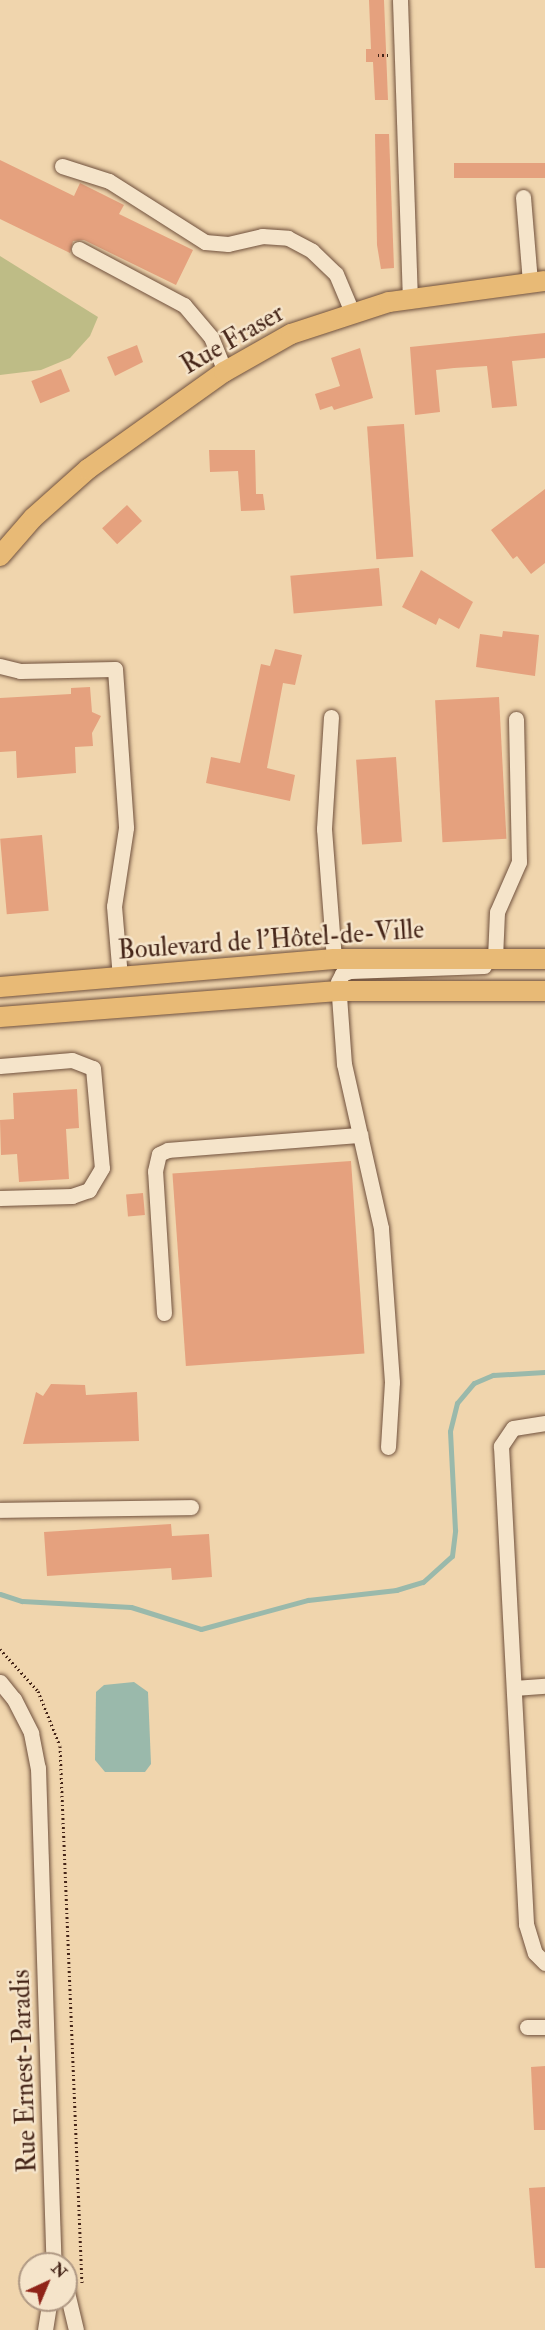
<!DOCTYPE html>
<html>
<head>
<meta charset="utf-8">
<style>
	body { margin:0 }
	#map { position:relative; width:545px; height:2330px; overflow:hidden; background:#f0d5ad; font-family:"IM FELL Double Pica",serif }
	div>[style] { position:absolute }
	.green>* { inset:0; background:#bebc86 }
	.water>* { inset:0; background:#9ab9ab }
	.stream>* { height:5px; margin:-2.5px; padding:0 2.5px; transform-origin:2.5px; border-radius:2.5px; background:#9ab9ab }
	.building>* { inset:0; background:#e5a17e; transform-origin:0 0 }
	.path>* { height:3px; margin-top:-1.5px; transform-origin:0; background:repeating-linear-gradient(90deg,#452518 0 1.5px,transparent 0 4.5px) }
	.roads { filter:drop-shadow(0 0 2px #70513d) drop-shadow(0 0 2px #70513d) }
	.minor>* { height:15px; margin:-7.5px; padding:0 7.5px; transform-origin:7.5px; border-radius:7.5px; background:#f5e4ca }
	.major>* { height:20px; margin:-10px; padding:0 10px; transform-origin:10px; border-radius:10px; background:#e8ba76 }
	span { translate:-50% -50%; white-space:nowrap; text-align:center; line-height:1.15; -webkit-text-stroke:5px #f5e4ca; paint-order:stroke }
	.street-label { font-size:26px; color:#452518 }
	.north { position:absolute; left:18px; top:2252px; width:60px; height:60px; box-sizing:border-box; background:#f5e4ca; border:2px solid #af9883; border-radius:50%; rotate:44deg; font-size:16px; font-weight:700; line-height:24px; text-align:center; color:#452518 }
	.north::after { content:''; display:block; margin:auto; width:21px; height:27px; background:#8f2418; clip-path:polygon(50% 0,100% 100%,50% 72%,0 100%) }
</style>
</head>
<body>
<div id="map">
	<div class="green">
		<i style="clip-path:polygon(0 256px,98px 317px,90px 336px,70px 358px,41px 370px,0 375px)"></i>
	</div>
	<div class="water">
		<i style="clip-path:polygon(134px 1682px,148px 1692px,151px 1764px,145px 1772px,105px 1772px,95px 1760px,96px 1692px,104px 1685px)"></i>
	</div>
	<div class="stream">
		<i style="left:0;top:1594px;width:23px;rotate:18deg"></i>
		<i style="left:22px;top:1601px;width:109px;rotate:3.2deg"></i>
		<i style="left:131px;top:1607px;width:73px;rotate:17.4deg"></i>
		<i style="left:201px;top:1629px;width:111px;rotate:-15.2deg"></i>
		<i style="left:308px;top:1600px;width:89px;rotate:-6.5deg"></i>
		<i style="left:396px;top:1590px;width:28px;rotate:-17deg"></i>
		<i style="left:423px;top:1582px;width:39px;rotate:-42deg"></i>
		<i style="left:452px;top:1556px;width:26px;rotate:-83deg"></i>
		<i style="left:455px;top:1530px;width:99px;rotate:-92.9deg"></i>
		<i style="left:450px;top:1431px;width:29px;rotate:-76deg"></i>
		<i style="left:457px;top:1403px;width:26px;rotate:-50deg"></i>
		<i style="left:474px;top:1383px;width:21px;rotate:-23deg"></i>
		<i style="left:493px;top:1375px;width:52px;rotate:-3.3deg"></i>
	</div>
	<div class="building">
		<i style="clip-path:polygon(369px 0,384px 0,388px 100px,375px 100px,373px 62px,366px 62px,366px 49px,371px 49px)"></i>
		<i style="clip-path:polygon(375px 134px,389px 134px,394px 268px,381px 269px,377px 245px)"></i>
		<i style="clip-path:polygon(0 160px,74px 196px,80px 183px,124px 205px,119px 214px,193px 250px,176px 285px,84px 240px,73px 241px,70px 253px,0 219px)"></i>
		<i style="left:545px;top:163px;width:15px;height:91px;rotate:90deg"></i>
		<i style="clip-path:polygon(545px 333px,545px 358px,512px 361px,517px 406px,492px 408px,487px 366px,454px 368px,436px 370px,440px 412px,415px 415px,410px 347px)"></i>
		<i style="clip-path:polygon(137px 345px,143px 362px,115px 376px,107px 357px)"></i>
		<i style="clip-path:polygon(360px 348px,373px 398px,334px 410px,332px 406px,320px 410px,315px 394px,340px 386px,331px 358px)"></i>
		<i style="left:61px;top:369px;width:24px;height:32px;rotate:68deg"></i>
		<i style="left:404px;top:424px;width:133px;height:37px;rotate:86deg"></i>
		<i style="clip-path:polygon(209px 450px,255px 450px,256px 494px,263px 494px,265px 510px,241px 511px,238px 471px,210px 472px)"></i>
		<i style="clip-path:polygon(545px 489px,545px 563px,531px 574px,517px 556px,513px 559px,491px 530px)"></i>
		<i style="left:127px;top:505px;width:22px;height:34px;rotate:47deg"></i>
		<i style="left:379px;top:568px;width:38px;height:89px;rotate:85deg"></i>
		<i style="clip-path:polygon(421px 570px,473px 602px,459px 629px,439px 618px,436px 625px,402px 607px)"></i>
		<i style="clip-path:polygon(503px 631px,539px 635px,535px 676px,476px 667px,480px 634px,502px 637px)"></i>
		<i style="clip-path:polygon(275px 649px,302px 655px,295px 685px,283px 683px,267px 768px,295px 775px,290px 801px,206px 783px,211px 757px,240px 763px,261px 664px,270px 666px)"></i>
		<i style="clip-path:polygon(90px 687px,92px 712px,101px 716px,92px 733px,93px 746px,75px 747px,76px 773px,17px 778px,16px 751px,0 752px,0 698px,71px 694px,71px 688px)"></i>
		<i style="left:499px;top:697px;width:142px;height:64px;rotate:87deg"></i>
		<i style="left:396px;top:757px;width:85px;height:40px;rotate:86deg"></i>
		<i style="left:42px;top:835px;width:76px;height:42px;rotate:85deg"></i>
		<i style="clip-path:polygon(77px 1089px,79px 1128px,66px 1129px,69px 1179px,19px 1182px,17px 1154px,1px 1155px,0 1120px,14px 1119px,13px 1093px)"></i>
		<i style="left:351px;top:1161px;width:193px;height:179px;rotate:86deg"></i>
		<i style="left:143px;top:1193px;width:22px;height:17px;rotate:85deg"></i>
		<i style="clip-path:polygon(51px 1384px,85px 1385px,86px 1395px,137px 1392px,139px 1441px,23px 1444px,36px 1392px,43px 1396px)"></i>
		<i style="clip-path:polygon(171px 1524px,172px 1536px,209px 1534px,212px 1577px,172px 1580px,171px 1568px,47px 1576px,44px 1532px)"></i>
		<i style="clip-path:polygon(545px 2066px,545px 2130px,534px 2130px,531px 2067px)"></i>
		<i style="clip-path:polygon(545px 2187px,545px 2268px,535px 2268px,529px 2188px)"></i>
	</div>
	<div class="path">
		<i style="left:378px;top:55px;width:10px"></i>
		<i style="left:0;top:1649px;width:57px;rotate:47.9deg"></i>
		<i style="left:38px;top:1691px;width:59px;rotate:68.2deg"></i>
		<i style="left:60px;top:1746px;width:539px;rotate:87.66deg"></i>
	</div>
	<div class="roads">
		<div class="minor">
			<i style="left:400px;top:0;width:298px;rotate:88.1deg"></i>
			<i style="left:62px;top:166px;width:49px;rotate:17.7deg"></i>
			<i style="left:109px;top:181px;width:114px;rotate:32.4deg"></i>
			<i style="left:205px;top:242px;width:23px;rotate:5deg"></i>
			<i style="left:228px;top:244px;width:35px;rotate:-13deg"></i>
			<i style="left:262px;top:236px;width:26px;rotate:4deg"></i>
			<i style="left:288px;top:238px;width:27px;rotate:28deg"></i>
			<i style="left:312px;top:251px;width:33px;rotate:44deg"></i>
			<i style="left:336px;top:274px;width:41px;rotate:67.2deg"></i>
			<i style="left:523px;top:197px;width:86px;rotate:85.3deg"></i>
			<i style="left:79px;top:249px;width:119px;rotate:28.1deg"></i>
			<i style="left:184px;top:305px;width:42px;rotate:49.8deg"></i>
			<i style="left:211px;top:337px;width:38px;rotate:68deg"></i>
			<i style="left:0;top:666px;width:21px;rotate:14deg"></i>
			<i style="left:20px;top:671px;width:95px;rotate:-1.2deg"></i>
			<i style="left:115px;top:669px;width:159px;rotate:86deg"></i>
			<i style="left:126px;top:828px;width:79px;rotate:98.7deg"></i>
			<i style="left:114px;top:906px;width:71px;rotate:85.2deg"></i>
			<i style="left:331px;top:717px;width:112px;rotate:93.6deg"></i>
			<i style="left:324px;top:829px;width:130px;rotate:85.6deg"></i>
			<i style="left:495px;top:958px;width:46px;rotate:-87.5deg"></i>
			<i style="left:497px;top:912px;width:55px;rotate:-66.3deg"></i>
			<i style="left:519px;top:862px;width:143px;rotate:-91.2deg"></i>
			<i style="left:0;top:1066px;width:72px;rotate:-4.8deg"></i>
			<i style="left:72px;top:1060px;width:22px;rotate:21deg"></i>
			<i style="left:93px;top:1068px;width:100px;rotate:84.9deg"></i>
			<i style="left:102px;top:1168px;width:26px;rotate:121deg"></i>
			<i style="left:89px;top:1190px;width:18px;rotate:161deg"></i>
			<i style="left:72px;top:1196px;width:72px;rotate:178.4deg"></i>
			<i style="left:164px;top:1313px;width:142px;rotate:-93.6deg"></i>
			<i style="left:155px;top:1171px;width:17px;rotate:-77deg"></i>
			<i style="left:159px;top:1154px;width:10px;rotate:-24deg"></i>
			<i style="left:168px;top:1150px;width:193px;rotate:-4.5deg"></i>
			<i style="left:545px;top:1423px;width:32px;rotate:171deg"></i>
			<i style="left:513px;top:1428px;width:22px;rotate:124deg"></i>
			<i style="left:501px;top:1446px;width:479px;rotate:87deg"></i>
			<i style="left:526px;top:1924px;width:30px;rotate:73deg"></i>
			<i style="left:535px;top:1953px;width:14px;rotate:45deg"></i>
			<i style="left:388px;top:1447px;width:65px;rotate:-86.5deg"></i>
			<i style="left:392px;top:1382px;width:154px;rotate:-94.1deg"></i>
			<i style="left:381px;top:1228px;width:168px;rotate:-102.7deg"></i>
			<i style="left:344px;top:1064px;width:82px;rotate:-94.2deg"></i>
			<i style="left:338px;top:982px;width:9px;rotate:-63deg"></i>
			<i style="left:342px;top:974px;width:9px;rotate:-21deg"></i>
			<i style="left:350px;top:971px;width:134px;rotate:-2.1deg"></i>
			<i style="left:0;top:1510px;width:191px;rotate:-0.9deg"></i>
			<i style="left:0;top:1682px;width:22px;rotate:51deg"></i>
			<i style="left:14px;top:1699px;width:38px;rotate:63deg"></i>
			<i style="left:31px;top:1733px;width:36px;rotate:79deg"></i>
			<i style="left:38px;top:1768px;width:496px;rotate:88.2deg"></i>
			<i style="left:514px;top:1688px;width:31px;rotate:-4deg"></i>
			<i style="left:527px;top:2027px;width:18px"></i>
			<i style="left:66px;top:2288px;width:43px;rotate:76.6deg"></i>
			<i style="left:45px;top:2330px;width:30px;rotate:-81deg"></i>
		</div>
		<div class="major">
			<i style="left:0;top:556px;width:50px;rotate:-49deg"></i>
			<i style="left:33px;top:518px;width:74px;rotate:-41.7deg"></i>
			<i style="left:88px;top:469px;width:167px;rotate:-35.5deg"></i>
			<i style="left:224px;top:372px;width:77px;rotate:-29.6deg"></i>
			<i style="left:291px;top:334px;width:103px;rotate:-18.1deg"></i>
			<i style="left:389px;top:302px;width:157px;rotate:-7.7deg"></i>
			<i style="left:0;top:987px;width:335px;rotate:-4.8deg"></i>
			<i style="left:334px;top:959px;width:211px"></i>
			<i style="left:0;top:1017px;width:339px;rotate:-4.4deg"></i>
			<i style="left:338px;top:991px;width:207px"></i>
		</div>
	</div>
	<div class="street-label">
		<span style="left:233px;top:340px;rotate:-30deg">Rue Fraser</span>
		<span style="left:271px;top:941px;rotate:-4deg">Boulevard de l'Hôtel-de-Ville</span>
		<span style="left:25px;top:2071px;rotate:-92deg">Rue Ernest-Paradis</span>
	</div>
	<div class="north">N</div>
</div>
</body>
</html>
